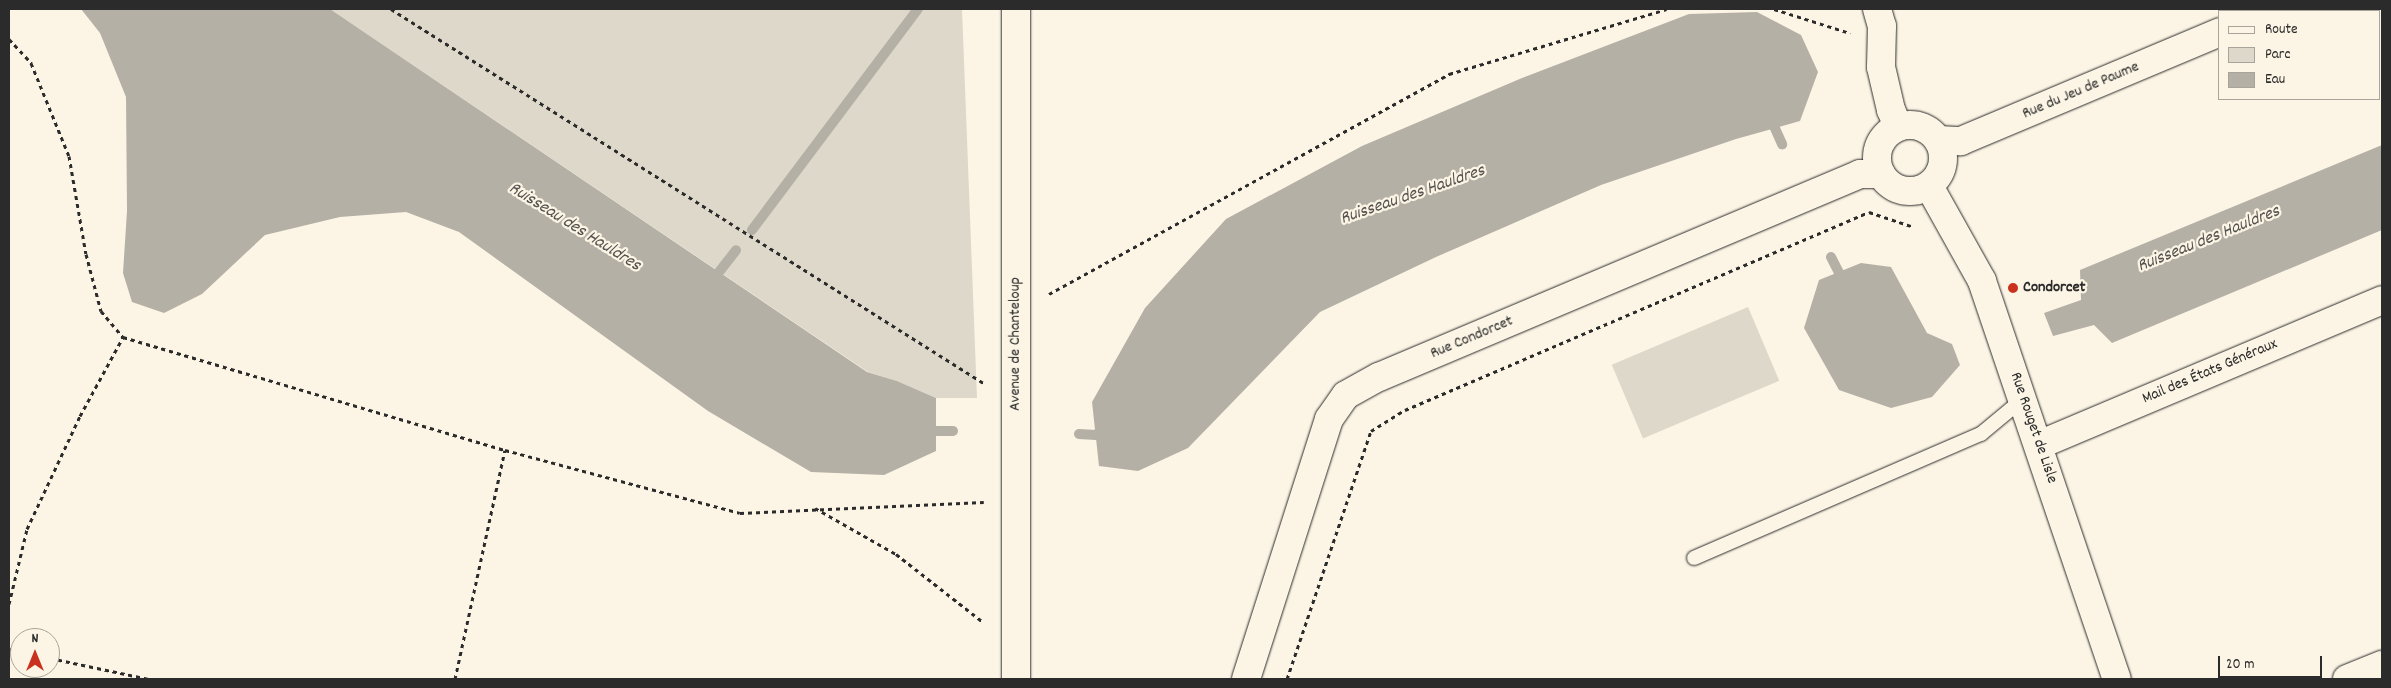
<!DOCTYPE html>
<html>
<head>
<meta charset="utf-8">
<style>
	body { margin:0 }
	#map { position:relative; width:2391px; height:688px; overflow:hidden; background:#fcf5e5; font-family:Dekko,sans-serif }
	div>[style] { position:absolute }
	.green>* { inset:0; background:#ded8ca; transform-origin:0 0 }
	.water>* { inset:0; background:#b4b0a5 }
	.stream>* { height:10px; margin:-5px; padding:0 5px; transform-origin:5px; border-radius:5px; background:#b4b0a5 }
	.path>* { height:3px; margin-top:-1.5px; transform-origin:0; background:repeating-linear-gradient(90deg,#2b2b2b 0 4px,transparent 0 8px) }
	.roads { filter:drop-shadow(0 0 1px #2b2b2b) drop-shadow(0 0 1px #2b2b2b) }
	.lane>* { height:14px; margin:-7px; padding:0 7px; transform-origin:7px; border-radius:7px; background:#fcf5e5 }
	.street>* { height:28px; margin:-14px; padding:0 14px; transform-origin:14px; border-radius:14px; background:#fcf5e5 }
	.street>.ring { margin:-14px; padding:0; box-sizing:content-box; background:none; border:28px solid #fcf5e5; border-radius:50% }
	.dots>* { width:14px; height:14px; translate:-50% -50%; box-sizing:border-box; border:2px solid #fcf5e5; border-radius:50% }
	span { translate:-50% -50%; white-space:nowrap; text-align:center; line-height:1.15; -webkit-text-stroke:4.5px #fcf5e5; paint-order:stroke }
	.street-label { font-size:16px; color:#2b2b2b }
	.poi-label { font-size:16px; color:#2b2b2b; font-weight:700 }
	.left { translate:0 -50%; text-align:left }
	.water-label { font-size:18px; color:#545350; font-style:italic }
	.frame { position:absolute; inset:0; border:10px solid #2b2b2b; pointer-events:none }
	.legend { position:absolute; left:2218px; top:10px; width:162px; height:90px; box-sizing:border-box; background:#fcf5e5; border:1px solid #a8a49b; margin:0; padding:6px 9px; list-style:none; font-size:15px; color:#2b2b2b }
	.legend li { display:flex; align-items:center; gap:10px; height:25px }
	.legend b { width:25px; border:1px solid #a8a49b }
	.north { position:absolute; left:10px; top:628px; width:50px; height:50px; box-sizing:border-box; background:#fcf5e5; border:1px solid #a8a49b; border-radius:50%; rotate:0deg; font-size:14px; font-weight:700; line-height:20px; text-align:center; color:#2b2b2b }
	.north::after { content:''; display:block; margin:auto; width:18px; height:22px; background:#c8321e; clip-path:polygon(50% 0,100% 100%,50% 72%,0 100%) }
	.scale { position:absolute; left:2218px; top:656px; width:104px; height:22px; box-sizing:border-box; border:2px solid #2b2b2b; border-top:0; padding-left:6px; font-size:15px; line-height:18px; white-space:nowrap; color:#2b2b2b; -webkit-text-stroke:4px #fcf5e5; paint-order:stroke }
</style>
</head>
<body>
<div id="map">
	<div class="green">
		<i style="clip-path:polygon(330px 9px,962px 9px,977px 398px,936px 398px,897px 381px,868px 372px)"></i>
		<i style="left:1748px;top:307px;width:80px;height:148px;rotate:67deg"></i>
	</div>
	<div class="water">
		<i style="clip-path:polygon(81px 9px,330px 9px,867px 372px,897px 381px,936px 398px,936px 451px,884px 475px,811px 472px,708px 411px,459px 232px,406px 212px,340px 217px,265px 235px,202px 294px,164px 313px,132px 302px,123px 273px,127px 211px,126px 97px,100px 33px)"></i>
		<i style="clip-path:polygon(1757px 12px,1801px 35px,1818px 72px,1800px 121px,1736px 139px,1601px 185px,1436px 257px,1320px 312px,1188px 448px,1138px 471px,1099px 466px,1092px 402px,1145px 308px,1226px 219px,1362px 146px,1522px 78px,1689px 14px)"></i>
		<i style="clip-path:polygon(2382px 145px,2382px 230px,2112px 343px,2094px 325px,2053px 336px,2044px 313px,2081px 300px,2080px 270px)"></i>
		<i style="clip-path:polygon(1861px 263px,1891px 267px,1927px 333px,1952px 344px,1960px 365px,1932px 397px,1891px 408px,1839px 390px,1804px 328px,1819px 280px)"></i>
	</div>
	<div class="stream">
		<i style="left:1770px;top:117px;width:30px;rotate:66deg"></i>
		<i style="left:752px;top:230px;width:276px;rotate:-53.1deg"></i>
		<i style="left:1831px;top:257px;width:30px;rotate:63deg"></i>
		<i style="left:712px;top:281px;width:39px;rotate:-52deg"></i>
		<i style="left:925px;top:427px;width:12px;rotate:20deg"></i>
		<i style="left:936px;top:431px;width:17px"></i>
		<i style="left:1079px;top:434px;width:17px;rotate:3deg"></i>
		<i style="left:1096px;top:435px;width:12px;rotate:-42deg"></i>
	</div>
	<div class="path">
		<i style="left:391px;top:9px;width:702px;rotate:32.26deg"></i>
		<i style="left:1774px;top:9px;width:80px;rotate:17.5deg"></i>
		<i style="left:9px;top:39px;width:33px;rotate:47deg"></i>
		<i style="left:31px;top:63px;width:100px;rotate:67.8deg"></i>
		<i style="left:69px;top:156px;width:99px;rotate:80.2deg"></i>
		<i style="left:86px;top:254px;width:59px;rotate:75.3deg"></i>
		<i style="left:101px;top:311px;width:34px;rotate:50deg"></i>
		<i style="left:123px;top:337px;width:398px;rotate:16.5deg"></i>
		<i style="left:505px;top:450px;width:243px;rotate:15deg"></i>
		<i style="left:740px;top:513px;width:244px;rotate:-2.6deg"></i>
		<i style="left:1049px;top:294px;width:457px;rotate:-28.8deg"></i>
		<i style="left:1449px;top:74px;width:227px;rotate:-16.6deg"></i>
		<i style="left:815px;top:508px;width:93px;rotate:29.6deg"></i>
		<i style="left:896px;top:554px;width:110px;rotate:38deg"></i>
		<i style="left:9px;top:604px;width:77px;rotate:-76.5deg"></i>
		<i style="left:27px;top:529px;width:125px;rotate:-64.9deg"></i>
		<i style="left:80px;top:416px;width:90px;rotate:-61.4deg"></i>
		<i style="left:9px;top:649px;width:11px;rotate:10deg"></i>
		<i style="left:50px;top:658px;width:101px;rotate:12deg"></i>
		<i style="left:455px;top:679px;width:234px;rotate:-77.7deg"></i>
		<i style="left:1287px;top:679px;width:262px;rotate:-71.3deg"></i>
		<i style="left:1371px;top:431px;width:40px;rotate:-32deg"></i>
		<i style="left:1405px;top:410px;width:504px;rotate:-23.11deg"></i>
		<i style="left:1869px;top:212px;width:47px;rotate:18.4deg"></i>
	</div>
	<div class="roads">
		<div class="lane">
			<i style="left:1694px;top:558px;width:313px;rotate:-23.4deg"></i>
			<i style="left:1981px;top:434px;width:55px;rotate:-39.8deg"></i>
		</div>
		<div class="street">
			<i style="left:1877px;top:9px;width:18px;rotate:74deg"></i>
			<i style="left:1882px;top:26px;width:41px;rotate:91.4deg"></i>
			<i style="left:1881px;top:67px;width:44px;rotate:76.9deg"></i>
			<i style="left:1891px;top:110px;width:17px;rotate:66deg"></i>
			<i style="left:2270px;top:11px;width:5px;rotate:-22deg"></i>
			<i class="ring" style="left:1877px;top:125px;width:38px;height:38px"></i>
			<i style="left:1939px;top:140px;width:22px;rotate:3deg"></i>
			<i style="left:1961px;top:141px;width:281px;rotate:-22.8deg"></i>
			<i style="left:1929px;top:186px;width:109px;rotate:60.8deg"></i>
			<i style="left:1982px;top:281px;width:420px;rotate:71.3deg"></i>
			<i style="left:2039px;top:445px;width:372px;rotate:-22.9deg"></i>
			<i style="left:1016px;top:679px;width:670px;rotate:-90deg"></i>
			<i style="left:1246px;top:679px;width:273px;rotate:-72.3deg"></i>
			<i style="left:1329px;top:419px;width:29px;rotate:-55deg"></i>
			<i style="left:1346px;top:395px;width:38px;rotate:-29deg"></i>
			<i style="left:1379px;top:377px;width:522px;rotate:-22.88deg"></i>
			<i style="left:1860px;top:174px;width:21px"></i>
			<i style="left:2347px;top:679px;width:38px;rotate:-22deg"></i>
		</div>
	</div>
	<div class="dots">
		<i style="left:2013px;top:288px;background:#c8321e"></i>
	</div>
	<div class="street-label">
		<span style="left:2081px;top:91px;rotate:-23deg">Rue du Jeu de Paume</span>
		<span style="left:1472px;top:338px;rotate:-23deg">Rue Condorcet</span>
		<span style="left:1016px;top:344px;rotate:-90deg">Avenue de Chanteloup</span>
		<span style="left:2210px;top:372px;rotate:-23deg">Mail des États Généraux</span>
		<span style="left:2033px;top:428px;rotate:71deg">Rue Rouget de Lisle</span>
	</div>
	<div class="poi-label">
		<span class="left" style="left:2023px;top:288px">Condorcet</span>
	</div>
	<div class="water-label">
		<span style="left:1413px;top:196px;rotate:-19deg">Ruisseau des Hauldres</span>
		<span style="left:574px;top:228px;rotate:32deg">Ruisseau des Hauldres</span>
		<span style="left:2209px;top:240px;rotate:-22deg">Ruisseau des Hauldres</span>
	</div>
	<div class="frame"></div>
	<ul class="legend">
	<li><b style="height:6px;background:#fcf5e5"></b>Route</li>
	<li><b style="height:14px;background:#ded8ca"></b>Parc</li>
	<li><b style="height:14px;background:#b4b0a5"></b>Eau</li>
	</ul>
	<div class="north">N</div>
	<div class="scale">20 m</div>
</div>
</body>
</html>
